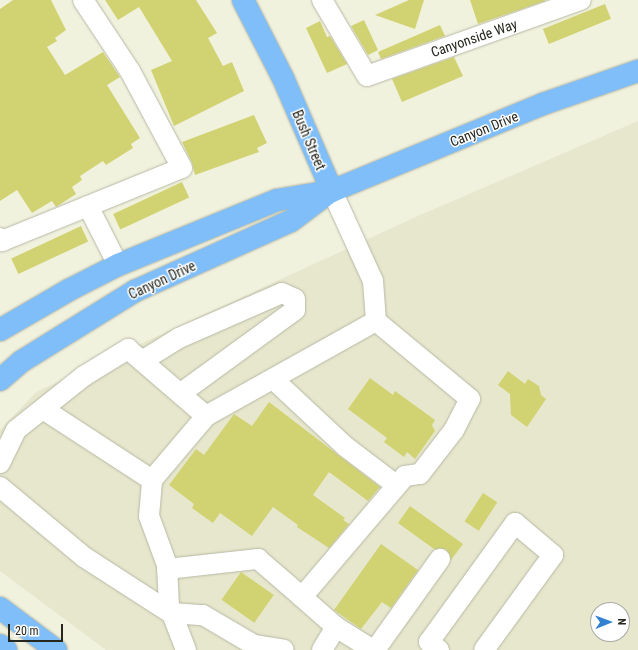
<!DOCTYPE html>
<html>
<head>
<meta charset="utf-8">
<style>
	body { margin:0 }
	#map { position:relative; width:638px; height:650px; overflow:hidden; background:#f1f2de; font-family:"Roboto Condensed",sans-serif }
	div>[style] { position:absolute }
	.built>* { inset:0; background:#e6e7cc }
	.building>* { inset:0; background:#d1d372; transform-origin:0 0 }
	.roads { filter:drop-shadow(0 0 1px #b7b8a5) drop-shadow(0 0 1px #b7b8a5) }
	.minor>* { height:20px; margin:-10px; padding:0 10px; transform-origin:10px; border-radius:10px; background:#fff }
	.major>* { height:22px; margin:-11px; padding:0 11px; transform-origin:11px; border-radius:11px; background:#7fbef9 }
	span { translate:-50% -50%; white-space:nowrap; text-align:center; line-height:1.15; -webkit-text-stroke:3px #fff; paint-order:stroke }
	.street-label { font-size:14px; color:#26271f }
	.north { position:absolute; left:590px; top:602px; width:40px; height:40px; box-sizing:border-box; background:#fff; border:1px solid #a8a9a5; border-radius:50%; rotate:89deg; font-size:11px; font-weight:700; line-height:16px; text-align:center; color:#26271f }
	.north::after { content:''; display:block; margin:auto; width:14px; height:18px; background:#3382d2; clip-path:polygon(50% 0,100% 100%,50% 72%,0 100%) }
	.scale { position:absolute; left:8px; top:624px; width:55px; height:18px; box-sizing:border-box; border:2px solid #26271f; border-top:0; padding-left:5px; font-size:12px; line-height:14px; white-space:nowrap; color:#26271f; -webkit-text-stroke:3px #fff; paint-order:stroke }
</style>
</head>
<body>
<div id="map">
	<div class="built">
		<i style="clip-path:polygon(evenodd,638px 121px,638px 650px,106px 650px,0 571px,0 430px,36px 392px,418px 216px,638px 121px,598px 610px,622px 610px,622px 634px,598px 634px,598px 610px)"></i>
	</div>
	<div class="building">
		<i style="clip-path:polygon(13px 0,51px 0,66px 30px,55px 38px,57px 41px,47px 47px,65px 75px,103px 52px,120px 77px,107px 85px,140px 138px,131px 144px,133px 148px,106px 165px,103px 161px,80px 176px,82px 180px,72px 187px,76px 194px,56px 207px,52px 201px,32px 213px,17px 190px,0 201px,0 9px)"></i>
		<i style="clip-path:polygon(105px 0,196px 0,217px 33px,208px 38px,223px 66px,232px 62px,244px 91px,174px 126px,151px 70px,172px 61px,139px 7px,118px 20px)"></i>
		<i style="clip-path:polygon(409px 0,424px 0,415px 29px,375px 15px)"></i>
		<i style="clip-path:polygon(470px 0,545px 0,545px 1px,478px 24px)"></i>
		<i style="left:605px;top:4px;width:16px;height:67px;rotate:68deg"></i>
		<i style="clip-path:polygon(364px 20px,378px 50px,368px 55px,351px 26px)"></i>
		<i style="clip-path:polygon(320px 21px,327px 37px,330px 36px,347px 64px,327px 73px,306px 28px)"></i>
		<i style="clip-path:polygon(440px 25px,445px 36px,381px 59px,378px 52px)"></i>
		<i style="clip-path:polygon(454px 57px,463px 76px,402px 102px,392px 79px)"></i>
		<i style="clip-path:polygon(254px 115px,267px 143px,257px 148px,259px 152px,195px 175px,192px 163px,182px 142px)"></i>
		<i style="left:182px;top:182px;width:17px;height:76px;rotate:65deg"></i>
		<i style="left:81px;top:226px;width:17px;height:77px;rotate:65deg"></i>
		<i style="clip-path:polygon(508px 371px,525px 384px,528px 379px,539px 386px,541px 395px,546px 399px,527px 427px,511px 415px,510px 394px,498px 385px)"></i>
		<i style="clip-path:polygon(370px 378px,393px 395px,395px 391px,435px 420px,432px 425px,435px 431px,415px 459px,407px 452px,404px 457px,384px 442px,387px 438px,348px 409px)"></i>
		<i style="clip-path:polygon(269px 402px,380px 487px,368px 501px,329px 472px,313px 495px,345px 518px,343px 520px,349px 524px,329px 548px,297px 527px,298px 525px,273px 507px,252px 536px,220px 513px,213px 523px,192px 508px,194px 504px,169px 485px,196px 449px,204px 455px,234px 414px,252px 426px)"></i>
		<i style="left:483px;top:493px;width:17px;height:34px;rotate:33deg"></i>
		<i style="clip-path:polygon(410px 506px,463px 544px,451px 560px,446px 549px,434px 549px,398px 523px)"></i>
		<i style="clip-path:polygon(381px 544px,418px 570px,391px 608px,382px 602px,361px 629px,334px 610px)"></i>
		<i style="left:241px;top:572px;width:40px;height:34px;rotate:35deg"></i>
	</div>
	<div class="roads">
		<div class="minor">
			<i style="left:322px;top:0;width:88px;rotate:59.4deg"></i>
			<i style="left:367px;top:76px;width:227px;rotate:-19.6deg"></i>
			<i style="left:88px;top:206px;width:66px;rotate:63deg"></i>
			<i style="left:0;top:238px;width:4px;rotate:56deg"></i>
			<i style="left:2px;top:241px;width:194px;rotate:-22.1deg"></i>
			<i style="left:182px;top:168px;width:110px;rotate:-118.2deg"></i>
			<i style="left:130px;top:71px;width:85px;rotate:-123.5deg"></i>
			<i style="left:142px;top:361px;width:44px;rotate:-31.9deg"></i>
			<i style="left:179px;top:338px;width:112px;rotate:-23.6deg"></i>
			<i style="left:282px;top:293px;width:14px;rotate:25deg"></i>
			<i style="left:295px;top:299px;width:11px;rotate:90deg"></i>
			<i style="left:295px;top:310px;width:142px;rotate:143.9deg"></i>
			<i style="left:273px;top:379px;width:100px;rotate:43deg"></i>
			<i style="left:346px;top:447px;width:63px;rotate:37.2deg"></i>
			<i style="left:43px;top:409px;width:130px;rotate:33.1deg"></i>
			<i style="left:0;top:463px;width:37px;rotate:-64deg"></i>
			<i style="left:16px;top:430px;width:87px;rotate:-38.5deg"></i>
			<i style="left:84px;top:376px;width:52px;rotate:-31.5deg"></i>
			<i style="left:128px;top:349px;width:103px;rotate:40.7deg"></i>
			<i style="left:0;top:487px;width:109px;rotate:39.8deg"></i>
			<i style="left:84px;top:557px;width:103px;rotate:32.8deg"></i>
			<i style="left:171px;top:613px;width:32px;rotate:4deg"></i>
			<i style="left:203px;top:615px;width:59px;rotate:30.5deg"></i>
			<i style="left:254px;top:645px;width:30px;rotate:9deg"></i>
			<i style="left:167px;top:569px;width:92px;rotate:-6.3deg"></i>
			<i style="left:258px;top:559px;width:58px;rotate:40.8deg"></i>
			<i style="left:336px;top:627px;width:44px;rotate:31.9deg"></i>
			<i style="left:186px;top:650px;width:47px;rotate:-111.1deg"></i>
			<i style="left:169px;top:606px;width:41px;rotate:-92.8deg"></i>
			<i style="left:167px;top:565px;width:52px;rotate:-110.2deg"></i>
			<i style="left:149px;top:516px;width:36px;rotate:-85deg"></i>
			<i style="left:152px;top:480px;width:84px;rotate:-49.8deg"></i>
			<i style="left:206px;top:416px;width:195px;rotate:-29.2deg"></i>
			<i style="left:376px;top:321px;width:40px;rotate:-94.3deg"></i>
			<i style="left:373px;top:281px;width:99px;rotate:-114.5deg"></i>
			<i style="left:322px;top:650px;width:27px;rotate:-59deg"></i>
			<i style="left:336px;top:627px;width:45px;rotate:-138.6deg"></i>
			<i style="left:302px;top:597px;width:159px;rotate:-49.6deg"></i>
			<i style="left:405px;top:476px;width:15px;rotate:-8deg"></i>
			<i style="left:420px;top:474px;width:56px;rotate:-52.3deg"></i>
			<i style="left:454px;top:430px;width:35px;rotate:-63deg"></i>
			<i style="left:470px;top:399px;width:122px;rotate:-140.3deg"></i>
			<i style="left:375px;top:650px;width:112px;rotate:-54.5deg"></i>
			<i style="left:439px;top:650px;width:13px;rotate:-141deg"></i>
			<i style="left:429px;top:642px;width:147px;rotate:-54.1deg"></i>
			<i style="left:515px;top:523px;width:50px;rotate:40.1deg"></i>
			<i style="left:553px;top:555px;width:117px;rotate:126deg"></i>
		</div>
		<div class="major">
			<i style="left:243px;top:0;width:88px;rotate:62.9deg"></i>
			<i style="left:283px;top:78px;width:123px;rotate:66.6deg"></i>
			<i style="left:0;top:330px;width:80px;rotate:-30.1deg"></i>
			<i style="left:69px;top:290px;width:55px;rotate:-27deg"></i>
			<i style="left:118px;top:265px;width:172px;rotate:-22.2deg"></i>
			<i style="left:277px;top:200px;width:56px;rotate:-9.3deg"></i>
			<i style="left:332px;top:191px;width:228px;rotate:-22.4deg"></i>
			<i style="left:543px;top:104px;width:101px;rotate:-19.2deg"></i>
			<i style="left:0;top:380px;width:29px;rotate:-41deg"></i>
			<i style="left:22px;top:361px;width:133px;rotate:-31.8deg"></i>
			<i style="left:135px;top:291px;width:171px;rotate:-24.2deg"></i>
			<i style="left:291px;top:221px;width:45px;rotate:-36.9deg"></i>
			<i style="left:0;top:608px;width:70px;rotate:36.9deg"></i>
			<i style="left:0;top:645px;width:8px;rotate:40deg"></i>
		</div>
	</div>
	<div class="street-label">
		<span style="left:474px;top:38px;rotate:-19deg">Canyonside Way</span>
		<span style="left:484px;top:129px;rotate:-22deg">Canyon Drive</span>
		<span style="left:309px;top:140px;rotate:67deg">Bush Street</span>
		<span style="left:162px;top:280px;rotate:-25deg">Canyon Drive</span>
	</div>
	<div class="north">N</div>
	<div class="scale">20 m</div>
</div>
</body>
</html>
